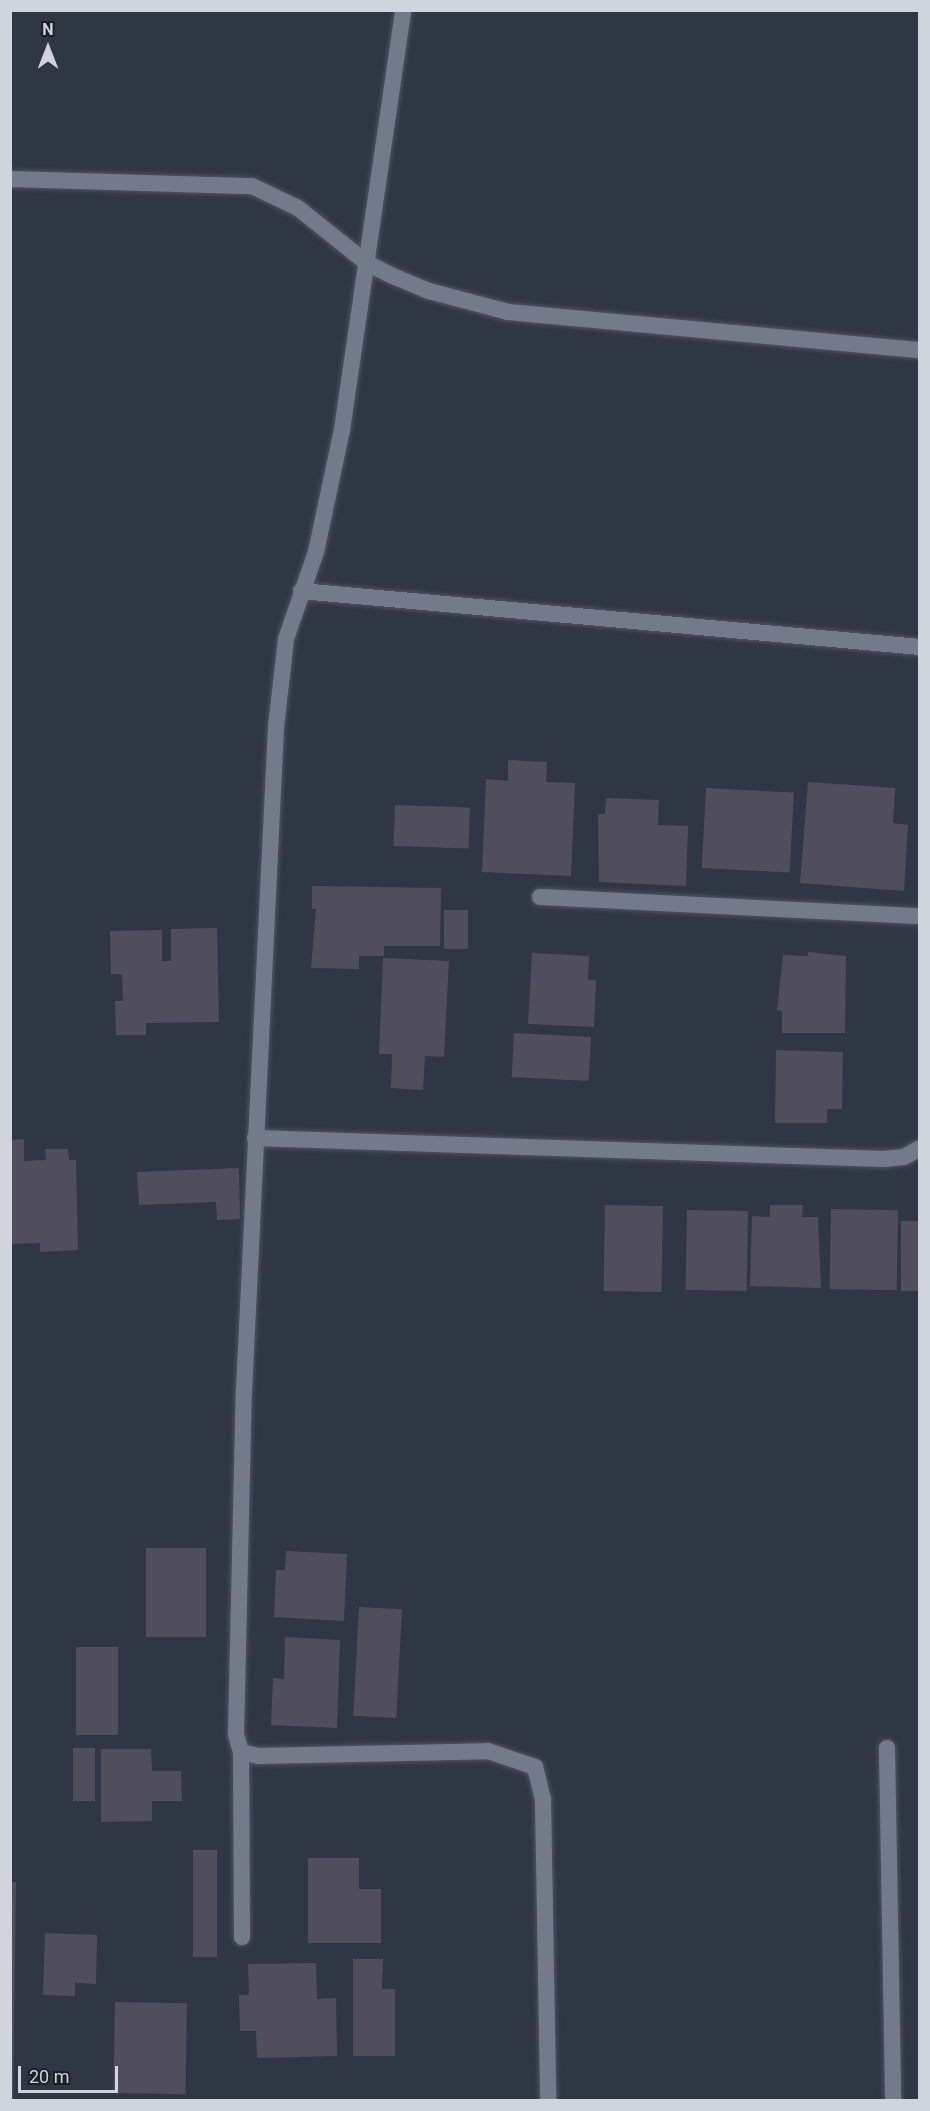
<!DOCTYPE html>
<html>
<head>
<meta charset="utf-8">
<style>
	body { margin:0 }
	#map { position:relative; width:930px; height:2111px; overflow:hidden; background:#303744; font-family:Roboto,sans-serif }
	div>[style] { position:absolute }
	.building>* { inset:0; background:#504d5d; transform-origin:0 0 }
	.roads { filter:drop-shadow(0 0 2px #4f5560) drop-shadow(0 0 2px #4f5560) }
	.minor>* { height:16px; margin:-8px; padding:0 8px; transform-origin:8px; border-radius:8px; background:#737b8b }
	span { translate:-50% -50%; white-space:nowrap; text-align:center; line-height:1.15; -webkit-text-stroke:5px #1b1e24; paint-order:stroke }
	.frame { position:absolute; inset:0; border:12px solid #cfd4dd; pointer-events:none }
	.north { position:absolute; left:18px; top:18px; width:60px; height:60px; -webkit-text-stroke:4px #1b1e24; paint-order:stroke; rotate:0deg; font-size:16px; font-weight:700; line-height:24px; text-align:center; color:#cfd4dd }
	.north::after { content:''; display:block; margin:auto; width:21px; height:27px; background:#cfd4dd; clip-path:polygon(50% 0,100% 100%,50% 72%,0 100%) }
	.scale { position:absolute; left:18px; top:2066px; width:100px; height:27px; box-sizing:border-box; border:3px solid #cfd4dd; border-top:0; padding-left:8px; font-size:18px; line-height:21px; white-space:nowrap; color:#cfd4dd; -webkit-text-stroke:4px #1b1e24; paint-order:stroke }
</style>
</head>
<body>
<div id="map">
	<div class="building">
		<i style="clip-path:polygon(508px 760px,547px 762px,546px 782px,575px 783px,571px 876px,482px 872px,486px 779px,508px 781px)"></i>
		<i style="clip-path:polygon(808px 782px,895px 788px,893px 823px,908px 825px,904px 891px,800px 883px)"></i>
		<i style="left:706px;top:788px;width:88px;height:80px;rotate:3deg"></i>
		<i style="clip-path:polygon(606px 798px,659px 800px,658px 825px,688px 826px,686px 886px,599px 882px,598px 814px,605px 814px)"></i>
		<i style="left:395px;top:805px;width:75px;height:41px;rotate:2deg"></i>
		<i style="clip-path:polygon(312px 886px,441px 888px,440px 946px,384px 946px,384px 956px,359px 956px,359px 969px,311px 968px,316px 909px,312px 909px)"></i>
		<i style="left:444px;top:910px;width:24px;height:39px"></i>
		<i style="clip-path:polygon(217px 928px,219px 1022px,146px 1023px,146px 1035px,116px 1035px,115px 1001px,123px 1001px,122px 974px,111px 974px,110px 931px,162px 930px,162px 961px,171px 961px,171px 929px)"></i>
		<i style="clip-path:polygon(808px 952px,846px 956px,845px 1033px,782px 1033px,782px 1011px,777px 1010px,783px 955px,808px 956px)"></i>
		<i style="clip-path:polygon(532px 953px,589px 956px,588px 980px,596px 980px,594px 1027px,528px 1024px)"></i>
		<i style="clip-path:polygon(383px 958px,449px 961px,444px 1057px,425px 1056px,423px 1090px,391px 1088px,392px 1054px,379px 1054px)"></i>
		<i style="left:514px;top:1033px;width:77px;height:44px;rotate:3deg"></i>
		<i style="clip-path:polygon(776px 1050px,843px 1052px,842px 1109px,827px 1109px,827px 1123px,775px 1123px)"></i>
		<i style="clip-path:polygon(24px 1139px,24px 1161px,46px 1160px,45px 1149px,68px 1149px,69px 1160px,76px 1160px,78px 1250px,40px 1252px,40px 1243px,10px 1244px,10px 1140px)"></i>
		<i style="clip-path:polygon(239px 1168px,240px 1219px,217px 1220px,216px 1202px,139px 1205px,137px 1172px)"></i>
		<i style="left:605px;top:1205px;width:58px;height:86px;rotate:1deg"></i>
		<i style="clip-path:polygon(770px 1205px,803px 1205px,802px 1217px,818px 1217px,821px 1288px,750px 1286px,752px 1216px,770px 1217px)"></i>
		<i style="left:831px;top:1209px;width:67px;height:80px;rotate:1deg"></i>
		<i style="left:687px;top:1210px;width:61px;height:80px;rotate:1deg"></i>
		<i style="left:901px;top:1221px;width:19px;height:70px"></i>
		<i style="left:146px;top:1548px;width:60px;height:89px"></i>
		<i style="clip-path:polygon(286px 1551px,347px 1554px,344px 1621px,274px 1617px,276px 1570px,285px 1570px)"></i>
		<i style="left:359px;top:1607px;width:43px;height:109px;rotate:3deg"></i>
		<i style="clip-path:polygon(285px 1637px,340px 1640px,337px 1728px,271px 1725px,273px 1678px,284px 1679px)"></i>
		<i style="left:76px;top:1647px;width:42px;height:88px"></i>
		<i style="left:73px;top:1748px;width:22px;height:53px"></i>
		<i style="clip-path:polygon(101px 1749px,151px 1749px,152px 1771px,181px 1771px,182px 1801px,152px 1801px,152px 1821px,101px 1822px)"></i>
		<i style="left:193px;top:1850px;width:24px;height:107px"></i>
		<i style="clip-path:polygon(308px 1858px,359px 1858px,359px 1889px,381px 1889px,381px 1943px,308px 1943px)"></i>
		<i style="clip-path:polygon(10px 1882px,16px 1882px,13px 2100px,10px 2100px)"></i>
		<i style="clip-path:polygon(45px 1933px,97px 1935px,96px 1984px,75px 1983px,75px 1996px,43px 1995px)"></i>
		<i style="clip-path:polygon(353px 1959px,383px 1959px,382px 1989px,395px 1989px,395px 2056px,353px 2056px)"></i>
		<i style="clip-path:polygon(316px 1963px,317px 1999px,336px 1998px,337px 2056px,257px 2058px,256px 2031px,240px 2031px,239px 1995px,249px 1995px,248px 1964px)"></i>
		<i style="left:115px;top:2002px;width:72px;height:91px;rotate:1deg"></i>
	</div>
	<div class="roads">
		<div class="minor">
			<i style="left:10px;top:179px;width:242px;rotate:1.7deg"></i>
			<i style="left:252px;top:186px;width:51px;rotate:25.6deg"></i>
			<i style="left:298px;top:208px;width:88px;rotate:38.6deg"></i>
			<i style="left:367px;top:263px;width:29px;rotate:27deg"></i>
			<i style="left:393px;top:276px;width:39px;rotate:23deg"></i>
			<i style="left:429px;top:291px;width:82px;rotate:14.9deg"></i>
			<i style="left:508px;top:312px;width:414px;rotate:5.3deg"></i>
			<i style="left:301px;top:591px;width:622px;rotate:5.17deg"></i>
			<i style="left:540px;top:897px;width:380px;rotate:2.9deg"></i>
			<i style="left:255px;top:1138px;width:629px;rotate:1.91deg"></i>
			<i style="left:884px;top:1159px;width:20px;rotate:-6deg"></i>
			<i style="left:904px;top:1157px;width:18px;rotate:-29deg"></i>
			<i style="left:887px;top:1748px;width:352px;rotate:89deg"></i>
			<i style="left:241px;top:1752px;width:17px;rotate:13deg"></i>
			<i style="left:258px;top:1756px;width:230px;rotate:-1.2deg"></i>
			<i style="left:488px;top:1751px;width:50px;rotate:18.8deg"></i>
			<i style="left:535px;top:1767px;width:34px;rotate:76deg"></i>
			<i style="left:543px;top:1800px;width:300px;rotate:89deg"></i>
			<i style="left:242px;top:1937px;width:185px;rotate:-90.3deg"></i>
			<i style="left:241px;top:1752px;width:19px;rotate:-106deg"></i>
			<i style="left:236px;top:1734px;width:343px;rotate:-88.7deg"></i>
			<i style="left:244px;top:1391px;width:665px;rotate:-87.24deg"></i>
			<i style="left:276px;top:727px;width:89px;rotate:-83.5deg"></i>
			<i style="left:286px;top:639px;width:92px;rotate:-71deg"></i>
			<i style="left:316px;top:552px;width:125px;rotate:-78deg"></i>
			<i style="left:342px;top:430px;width:424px;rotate:-81.7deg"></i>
		</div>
	</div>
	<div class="frame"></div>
	<div class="north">N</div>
	<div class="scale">20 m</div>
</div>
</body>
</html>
